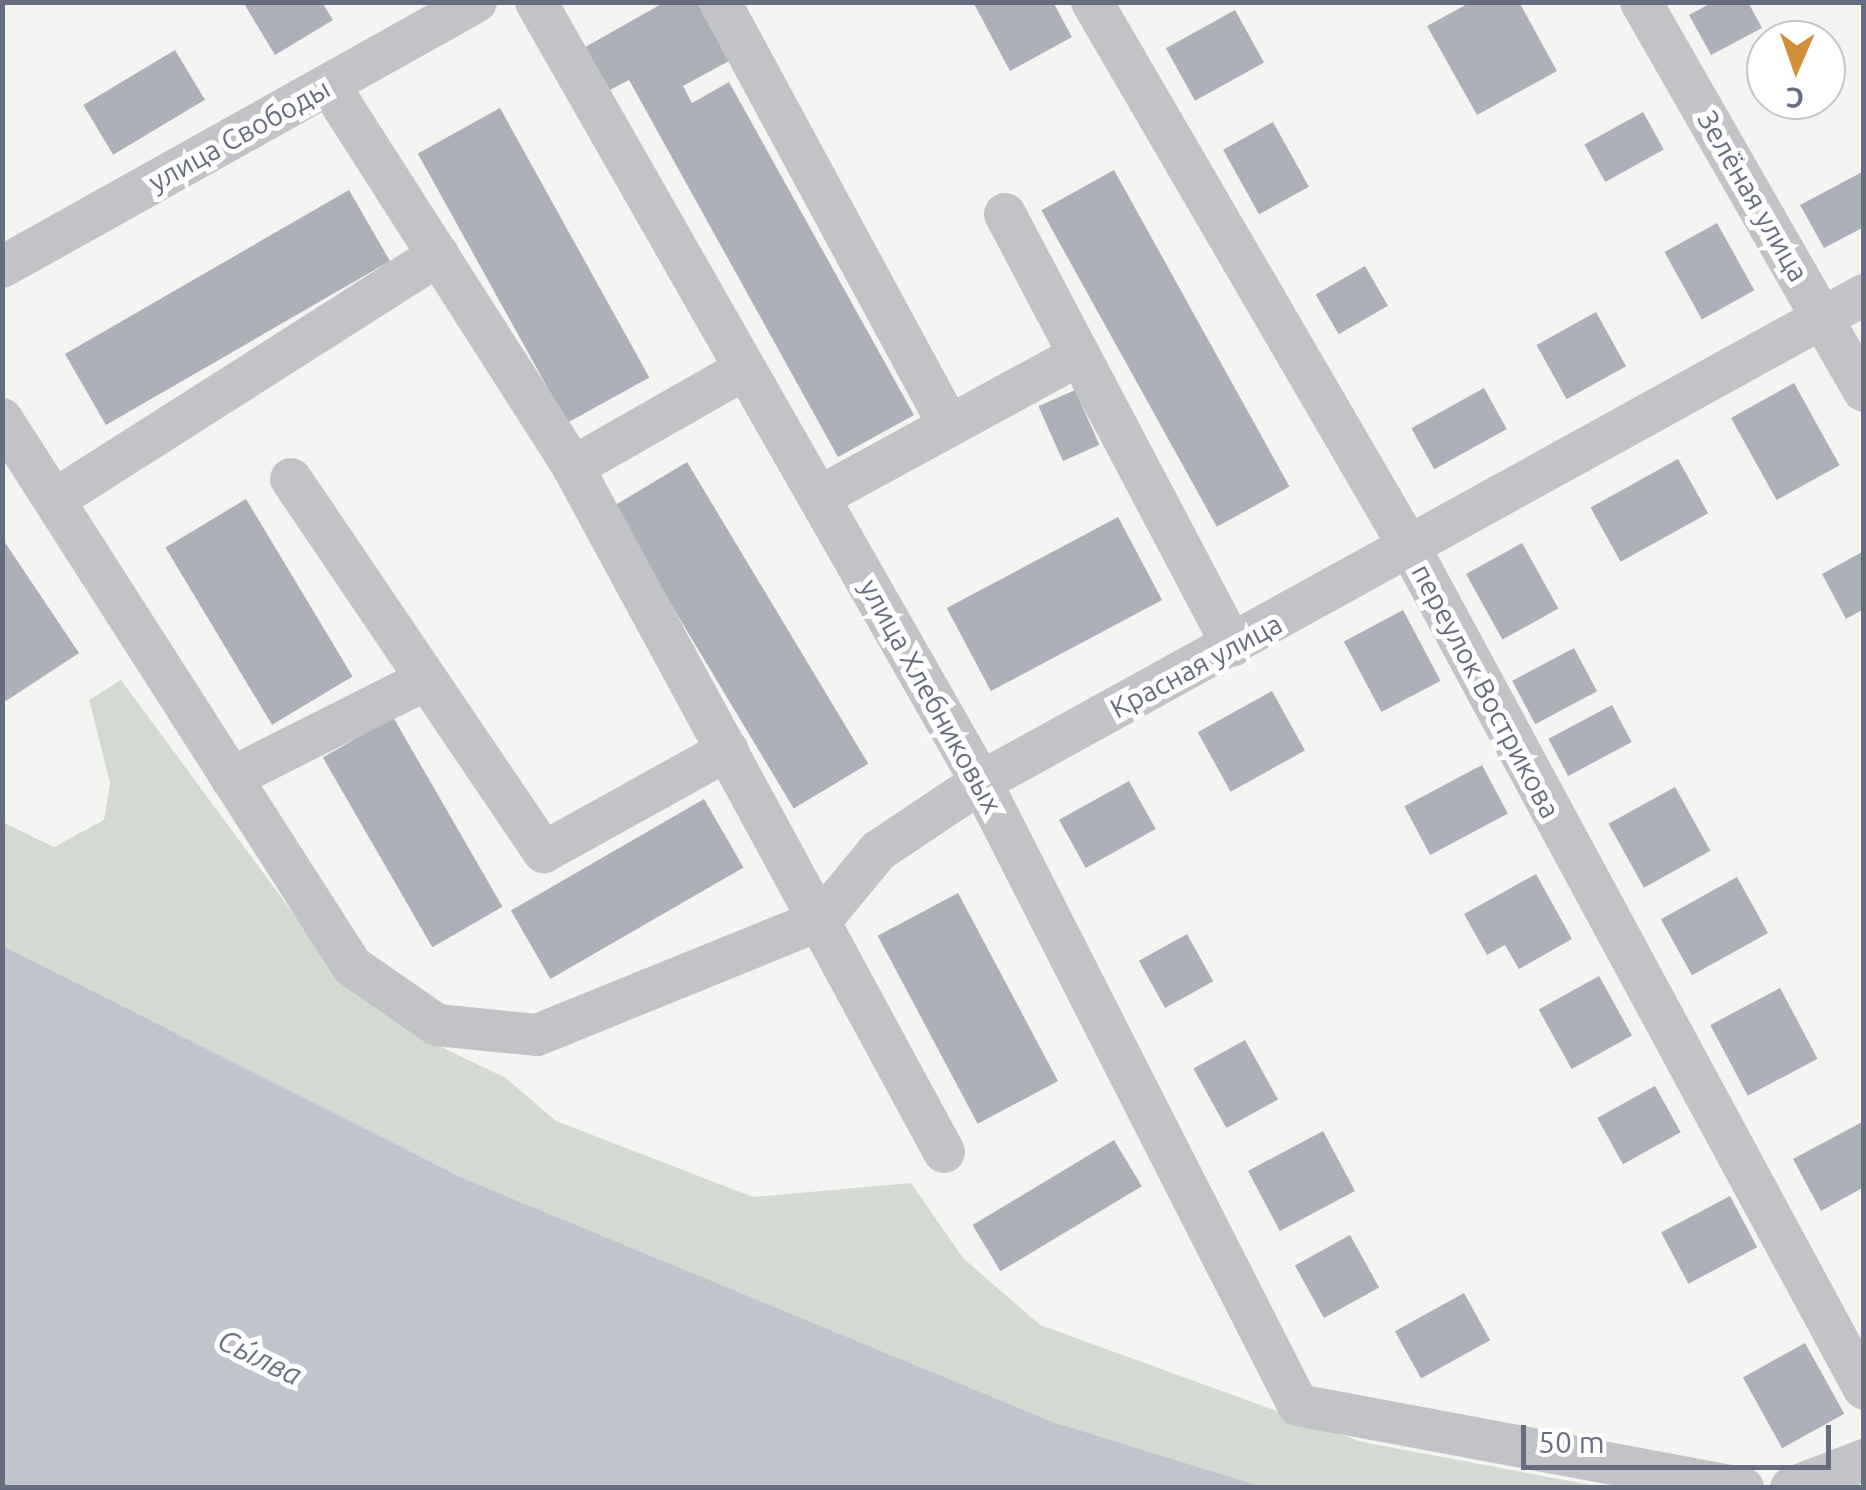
<!DOCTYPE html>
<html>
<head>
<meta charset="utf-8">
<style>
	body { margin:0 }
	#map { position:relative; width:1866px; height:1490px; overflow:hidden; background:#f4f5f2; font-family:Ubuntu,sans-serif }
	div>[style] { position:absolute }
	.green>* { inset:0; background:#d2dad2 }
	.water>* { inset:0; background:#c0c4cc }
	.building>* { inset:0; background:#adb0b8; transform-origin:0 0 }
	.minor>* { height:42px; margin:-21px; padding:0 21px; transform-origin:21px; border-radius:21px; background:#c1c3c7 }
	span { translate:-50% -50%; white-space:nowrap; text-align:center; line-height:1.15; -webkit-text-stroke:10px #fff; paint-order:stroke }
	.street-label { font-size:28px; color:#676d80 }
	.water-label { font-size:30px; color:#697384; font-style:italic }
	.frame { position:absolute; inset:0; border:5px solid #676d80; pointer-events:none }
	.north { position:absolute; left:1746px; top:20px; width:100px; height:100px; box-sizing:border-box; background:#fff; border:2px solid #c2c5cc; border-radius:50%; rotate:182deg; font-size:28px; font-weight:700; line-height:40px; text-align:center; color:#676d80 }
	.north::after { content:''; display:block; margin:auto; width:35px; height:45px; background:#d19037; clip-path:polygon(50% 0,100% 100%,50% 72%,0 100%) }
	.scale { position:absolute; left:1521px; top:1425px; width:310px; height:45px; box-sizing:border-box; border:5px solid #676d80; border-top:0; padding-left:12px; font-size:30px; line-height:35px; white-space:nowrap; color:#676d80; -webkit-text-stroke:8px #fff; paint-order:stroke }
</style>
</head>
<body>
<div id="map">
	<div class="green">
		<i style="clip-path:polygon(121px 680px,326px 958px,410px 1032px,506px 1078px,556px 1121px,753px 1197px,911px 1183px,963px 1258px,1040px 1325px,1362px 1442px,1602px 1487px,1263px 1487px,1053px 1422px,465px 1179px,3px 946px,2px 822px,54px 847px,104px 820px,110px 783px,89px 700px)"></i>
	</div>
	<div class="water">
		<i style="clip-path:polygon(3px 946px,465px 1179px,1053px 1422px,1263px 1487px,3px 1487px)"></i>
	</div>
	<div class="building">
		<i style="clip-path:polygon(243px 2px,322px 2px,333px 20px,275px 55px)"></i>
		<i style="clip-path:polygon(665px 2px,697px 2px,729px 61px,683px 86px,692px 103px,729px 82px,914px 415px,838px 457px,629px 80px,604px 93px,580px 50px)"></i>
		<i style="clip-path:polygon(973px 2px,1053px 2px,1072px 37px,1010px 71px)"></i>
		<i style="clip-path:polygon(1471px 2px,1519px 2px,1557px 71px,1477px 115px,1427px 26px)"></i>
		<i style="clip-path:polygon(1713px 2px,1748px 2px,1762px 28px,1711px 55px,1689px 15px)"></i>
		<i style="left:1235px;top:10px;width:60px;height:79px;rotate:61deg"></i>
		<i style="left:175px;top:50px;width:58px;height:107px;rotate:59deg"></i>
		<i style="left:500px;top:108px;width:308px;height:94px;rotate:61deg"></i>
		<i style="left:1643px;top:112px;width:43px;height:67px;rotate:61deg"></i>
		<i style="left:1273px;top:122px;width:74px;height:57px;rotate:61deg"></i>
		<i style="left:1114px;top:170px;width:362px;height:83px;rotate:61deg"></i>
		<i style="clip-path:polygon(1864px 171px,1864px 227px,1824px 248px,1800px 205px)"></i>
		<i style="left:349px;top:190px;width:82px;height:328px;rotate:60deg"></i>
		<i style="left:1717px;top:223px;width:77px;height:60px;rotate:61deg"></i>
		<i style="left:1365px;top:266px;width:46px;height:57px;rotate:60deg"></i>
		<i style="left:1596px;top:312px;width:62px;height:68px;rotate:61deg"></i>
		<i style="left:1794px;top:383px;width:94px;height:72px;rotate:61deg"></i>
		<i style="left:1484px;top:388px;width:47px;height:83px;rotate:61deg"></i>
		<i style="left:1075px;top:390px;width:60px;height:40px;rotate:66deg"></i>
		<i style="left:1678px;top:459px;width:62px;height:100px;rotate:61deg"></i>
		<i style="left:687px;top:462px;width:352px;height:87px;rotate:59deg"></i>
		<i style="left:246px;top:499px;width:207px;height:94px;rotate:59deg"></i>
		<i style="left:1118px;top:517px;width:94px;height:194px;rotate:62deg"></i>
		<i style="clip-path:polygon(2px 538px,79px 653px,6px 701px,2px 696px)"></i>
		<i style="left:1522px;top:543px;width:75px;height:64px;rotate:61deg"></i>
		<i style="clip-path:polygon(1864px 551px,1864px 609px,1846px 619px,1822px 574px)"></i>
		<i style="left:1403px;top:610px;width:80px;height:67px;rotate:62deg"></i>
		<i style="left:1574px;top:648px;width:49px;height:70px;rotate:62deg"></i>
		<i style="left:1272px;top:691px;width:68px;height:85px;rotate:61deg"></i>
		<i style="left:1612px;top:705px;width:42px;height:72px;rotate:62deg"></i>
		<i style="left:393px;top:717px;width:219px;height:81px;rotate:60deg"></i>
		<i style="left:1482px;top:765px;width:55px;height:88px;rotate:62deg"></i>
		<i style="left:1129px;top:781px;width:55px;height:80px;rotate:61deg"></i>
		<i style="left:1675px;top:787px;width:73px;height:76px;rotate:61deg"></i>
		<i style="left:704px;top:799px;width:79px;height:223px;rotate:60deg"></i>
		<i style="clip-path:polygon(1536px 874px,1572px 939px,1519px 969px,1505px 945px,1487px 955px,1464px 914px)"></i>
		<i style="left:1737px;top:877px;width:64px;height:87px;rotate:61deg"></i>
		<i style="left:958px;top:893px;width:213px;height:91px;rotate:62deg"></i>
		<i style="left:1187px;top:934px;width:54px;height:55px;rotate:61deg"></i>
		<i style="left:1599px;top:976px;width:68px;height:69px;rotate:61deg"></i>
		<i style="left:1780px;top:988px;width:80px;height:79px;rotate:62deg"></i>
		<i style="left:1245px;top:1040px;width:68px;height:59px;rotate:61deg"></i>
		<i style="left:1655px;top:1086px;width:53px;height:66px;rotate:61deg"></i>
		<i style="clip-path:polygon(1864px 1121px,1864px 1187px,1821px 1211px,1793px 1159px)"></i>
		<i style="left:1323px;top:1131px;width:68px;height:85px;rotate:62deg"></i>
		<i style="left:1114px;top:1140px;width:54px;height:165px;rotate:59deg"></i>
		<i style="left:1730px;top:1196px;width:58px;height:78px;rotate:62deg"></i>
		<i style="left:1350px;top:1235px;width:60px;height:63px;rotate:61deg"></i>
		<i style="left:1464px;top:1293px;width:54px;height:79px;rotate:61deg"></i>
		<i style="left:1805px;top:1343px;width:81px;height:71px;rotate:61deg"></i>
	</div>
	<div class="minor">
		<i style="left:536px;top:2px;width:898px;rotate:60.29deg"></i>
		<i style="left:981px;top:782px;width:699px;rotate:63.03deg"></i>
		<i style="left:1298px;top:1405px;width:453px;rotate:10.6deg"></i>
		<i style="left:720px;top:2px;width:482px;rotate:61.6deg"></i>
		<i style="left:1092px;top:2px;width:634px;rotate:59.8deg"></i>
		<i style="left:1411px;top:550px;width:953px;rotate:61.63deg"></i>
		<i style="left:1641px;top:2px;width:448px;rotate:60.2deg"></i>
		<i style="left:329px;top:85px;width:453px;rotate:57.4deg"></i>
		<i style="left:573px;top:467px;width:779px;rotate:61.56deg"></i>
		<i style="left:1005px;top:214px;width:488px;rotate:62.2deg"></i>
		<i style="left:2px;top:267px;width:543px;rotate:-29.21deg"></i>
		<i style="left:2px;top:419px;width:649px;rotate:57.39deg"></i>
		<i style="left:352px;top:966px;width:103px;rotate:34.8deg"></i>
		<i style="left:437px;top:1025px;width:100px;rotate:5.7deg"></i>
		<i style="left:537px;top:1035px;width:308px;rotate:-22.1deg"></i>
		<i style="left:822px;top:919px;width:88px;rotate:-50.5deg"></i>
		<i style="left:878px;top:851px;width:124px;rotate:-33.8deg"></i>
		<i style="left:981px;top:782px;width:1008px;rotate:-28.88deg"></i>
		<i style="left:573px;top:467px;width:198px;rotate:-29.7deg"></i>
		<i style="left:291px;top:479px;width:451px;rotate:55.9deg"></i>
		<i style="left:544px;top:852px;width:210px;rotate:-29deg"></i>
		<i style="left:819px;top:497px;width:296px;rotate:-28.6deg"></i>
		<i style="left:54px;top:500px;width:456px;rotate:-32.5deg"></i>
		<i style="left:231px;top:778px;width:217px;rotate:-26.8deg"></i>
		<i style="left:1791px;top:1488px;width:78px;rotate:-21deg"></i>
	</div>
	<div class="street-label">
		<span style="left:239px;top:135px;rotate:-29deg">улица Свободы</span>
		<span style="left:1753px;top:196px;rotate:60deg">Зелёная улица</span>
		<span style="left:1196px;top:666px;rotate:-28deg">Красная улица</span>
		<span style="left:1486px;top:691px;rotate:62deg">переулок Вострикова</span>
		<span style="left:931px;top:696px;rotate:61deg">улица Хлебниковых</span>
	</div>
	<div class="water-label">
		<span style="left:260px;top:1357px;rotate:26deg">Сы́лва</span>
	</div>
	<div class="frame"></div>
	<div class="north">С</div>
	<div class="scale">50 m</div>
</div>
</body>
</html>
